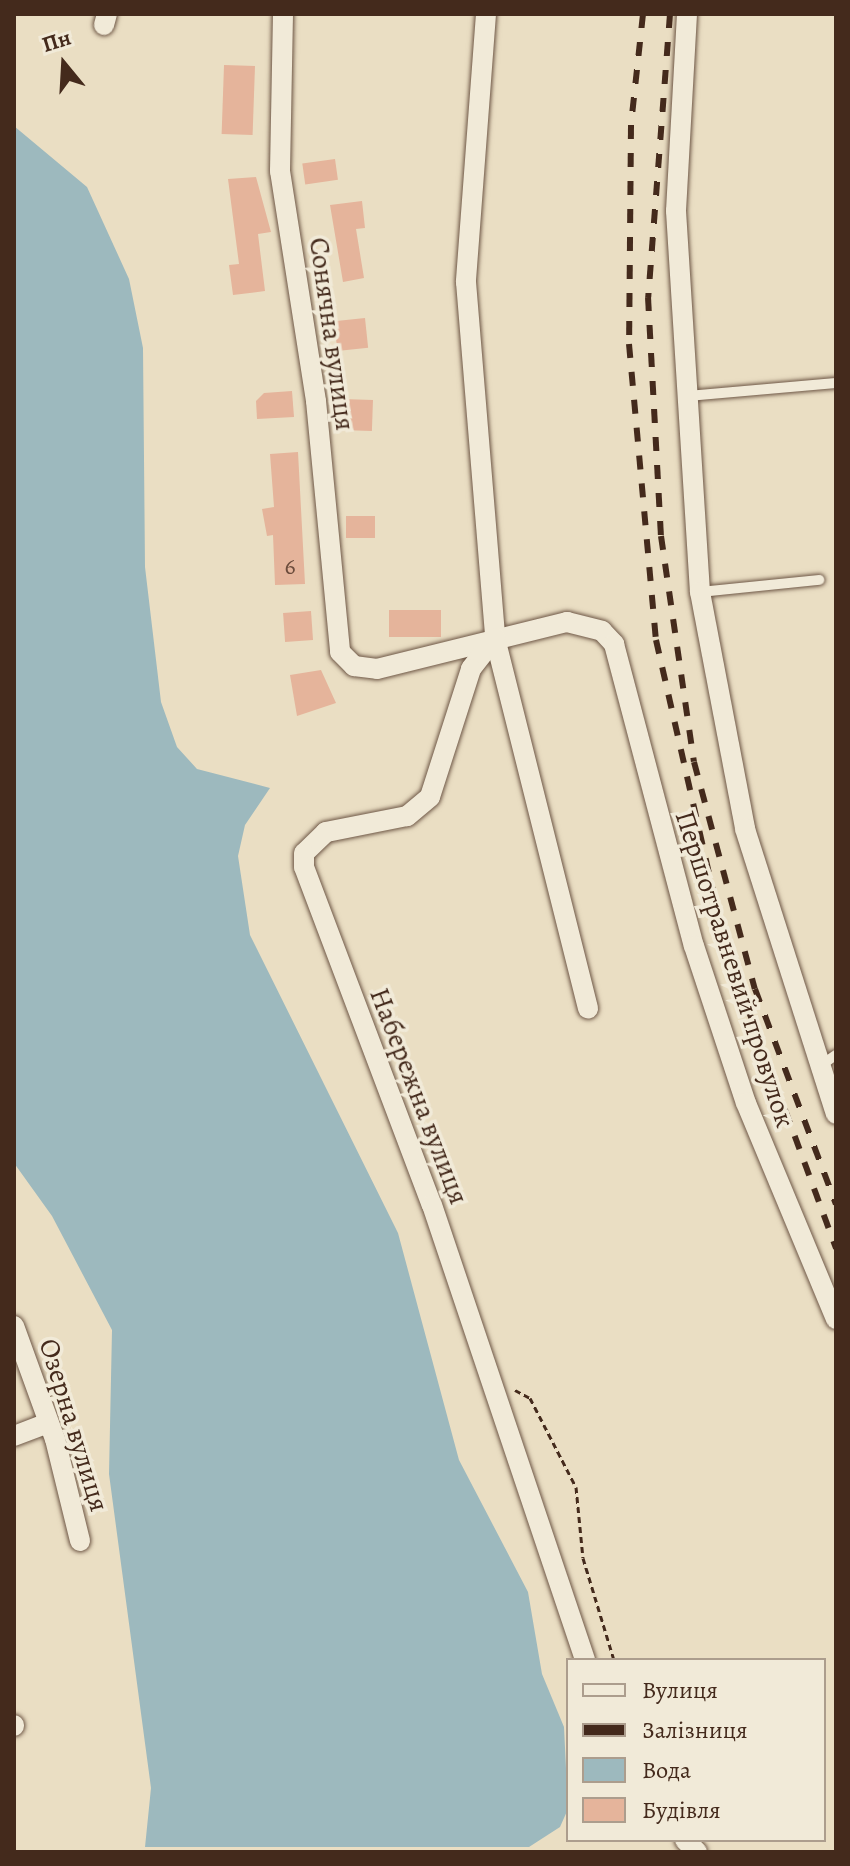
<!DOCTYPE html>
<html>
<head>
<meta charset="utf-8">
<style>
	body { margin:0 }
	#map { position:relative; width:850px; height:1866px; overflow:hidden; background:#eadec3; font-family:Alegreya,serif }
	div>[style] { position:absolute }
	.water>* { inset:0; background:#9db9be }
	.building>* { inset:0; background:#e5b49b; transform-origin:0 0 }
	.path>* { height:3px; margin-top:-1.5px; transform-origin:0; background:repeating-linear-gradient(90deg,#442a1c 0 6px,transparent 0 10px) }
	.roads { filter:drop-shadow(0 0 2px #6e5746) drop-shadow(0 0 2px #6e5746) }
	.lane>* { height:10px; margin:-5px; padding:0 5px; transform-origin:5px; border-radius:5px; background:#f1ead8 }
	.street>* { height:20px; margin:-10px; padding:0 10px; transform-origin:10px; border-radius:10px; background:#f1ead8 }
	.rail>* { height:6px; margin-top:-3px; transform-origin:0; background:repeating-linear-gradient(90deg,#442a1c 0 14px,transparent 0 28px) }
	span { translate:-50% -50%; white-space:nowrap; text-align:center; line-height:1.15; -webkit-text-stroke:7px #f1ead8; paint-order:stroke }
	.number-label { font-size:24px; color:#6c4c3c }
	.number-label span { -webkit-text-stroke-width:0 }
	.street-label { font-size:28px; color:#442a1c }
	.frame { position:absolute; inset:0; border:16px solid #442a1c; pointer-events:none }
	.legend { position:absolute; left:566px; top:1658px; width:260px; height:184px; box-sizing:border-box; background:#f1ead8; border:2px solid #ac9d8d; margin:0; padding:10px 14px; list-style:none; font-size:24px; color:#442a1c }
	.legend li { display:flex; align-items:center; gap:16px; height:40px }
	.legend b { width:40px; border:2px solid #ac9d8d }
	.north { position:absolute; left:24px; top:24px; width:80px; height:80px; -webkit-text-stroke:6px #f1ead8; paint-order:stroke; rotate:342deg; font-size:22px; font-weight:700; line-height:32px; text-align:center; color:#442a1c }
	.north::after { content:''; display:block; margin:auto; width:28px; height:36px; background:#442a1c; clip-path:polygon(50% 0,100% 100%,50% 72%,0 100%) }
</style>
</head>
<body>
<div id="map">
	<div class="water">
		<i style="clip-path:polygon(14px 126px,87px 187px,129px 279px,143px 348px,145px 567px,161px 702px,177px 747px,197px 769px,270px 788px,245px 825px,238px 856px,250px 935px,398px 1233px,459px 1460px,528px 1592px,542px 1674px,564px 1727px,568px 1809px,560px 1827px,529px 1847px,145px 1847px,151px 1788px,109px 1474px,112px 1330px,52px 1216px,14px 1163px)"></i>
	</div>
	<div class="building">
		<i style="left:255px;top:66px;width:69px;height:31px;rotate:92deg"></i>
		<i style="left:335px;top:159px;width:21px;height:33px;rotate:82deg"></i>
		<i style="clip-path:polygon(256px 177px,271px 232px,258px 234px,265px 291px,233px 295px,229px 265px,239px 264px,228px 179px)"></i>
		<i style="clip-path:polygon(362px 201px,365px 228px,356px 229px,364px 278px,343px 282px,330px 205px)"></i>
		<i style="left:365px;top:318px;width:30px;height:31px;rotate:84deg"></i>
		<i style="clip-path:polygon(292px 391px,294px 417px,257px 419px,256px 401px,264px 393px)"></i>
		<i style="left:342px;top:399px;width:31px;height:31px;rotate:2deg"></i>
		<i style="clip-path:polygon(298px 452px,305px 584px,275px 585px,273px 535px,267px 536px,262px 509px,274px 507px,270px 454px)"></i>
		<i style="left:346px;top:516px;width:29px;height:22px"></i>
		<i style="left:441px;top:610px;width:27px;height:52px;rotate:90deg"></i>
		<i style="left:311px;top:611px;width:29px;height:28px;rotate:86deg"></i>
		<i style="clip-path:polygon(321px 670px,336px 703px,297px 716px,290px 675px)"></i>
	</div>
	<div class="path">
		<i style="left:515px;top:1390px;width:17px;rotate:28deg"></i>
		<i style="left:530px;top:1398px;width:100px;rotate:62.7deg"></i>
		<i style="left:576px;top:1487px;width:71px;rotate:84.4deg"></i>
		<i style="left:583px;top:1558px;width:107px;rotate:73.1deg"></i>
	</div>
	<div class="roads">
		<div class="lane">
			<i style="left:687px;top:396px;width:150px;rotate:-5deg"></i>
			<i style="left:700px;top:592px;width:120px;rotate:-5.8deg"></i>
			<i style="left:820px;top:1066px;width:19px;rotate:-35deg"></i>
		</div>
		<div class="street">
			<i style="left:283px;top:14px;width:157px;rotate:91.1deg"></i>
			<i style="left:280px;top:171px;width:233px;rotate:81.1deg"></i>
			<i style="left:316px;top:401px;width:252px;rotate:84.5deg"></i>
			<i style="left:340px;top:652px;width:20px;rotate:45deg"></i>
			<i style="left:354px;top:666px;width:23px;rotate:7deg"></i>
			<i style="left:377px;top:669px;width:196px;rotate:-13.9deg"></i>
			<i style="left:567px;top:622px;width:36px;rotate:14deg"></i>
			<i style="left:602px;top:631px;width:18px;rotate:47deg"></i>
			<i style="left:614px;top:644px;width:312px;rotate:75.2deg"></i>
			<i style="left:694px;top:946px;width:165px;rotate:71.7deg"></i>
			<i style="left:746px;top:1103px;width:234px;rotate:67.4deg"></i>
			<i style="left:486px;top:14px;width:269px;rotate:94.3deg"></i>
			<i style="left:466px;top:282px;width:357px;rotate:85.3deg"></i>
			<i style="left:495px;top:638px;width:382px;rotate:75.9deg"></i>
			<i style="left:687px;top:14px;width:197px;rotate:93.2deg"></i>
			<i style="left:676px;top:211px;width:382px;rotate:86.4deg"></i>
			<i style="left:700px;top:592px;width:241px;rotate:79.2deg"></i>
			<i style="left:745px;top:829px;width:299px;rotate:72.3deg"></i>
			<i style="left:104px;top:25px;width:11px;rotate:-75deg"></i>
			<i style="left:495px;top:638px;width:39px;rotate:128deg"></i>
			<i style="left:471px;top:669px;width:134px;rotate:107.8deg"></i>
			<i style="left:430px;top:797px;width:30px;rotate:140deg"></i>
			<i style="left:407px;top:816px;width:83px;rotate:168.8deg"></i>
			<i style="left:326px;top:832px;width:30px;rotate:136deg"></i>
			<i style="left:304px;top:853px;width:14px;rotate:90deg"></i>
			<i style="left:304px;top:867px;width:361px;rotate:69.3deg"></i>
			<i style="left:432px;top:1205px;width:480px;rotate:71.4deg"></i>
			<i style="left:14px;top:1326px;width:120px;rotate:70.1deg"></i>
			<i style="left:55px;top:1439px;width:105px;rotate:76.2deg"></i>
			<i style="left:14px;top:1436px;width:34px;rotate:-21deg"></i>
			<i style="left:14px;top:1725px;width:1px;rotate:90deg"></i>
			<i style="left:685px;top:1840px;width:17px;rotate:45deg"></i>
		</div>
	</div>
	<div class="rail">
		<i style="left:643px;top:14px;width:112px;rotate:96.2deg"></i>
		<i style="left:631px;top:125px;width:219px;rotate:90.5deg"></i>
		<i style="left:629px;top:344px;width:297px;rotate:84.8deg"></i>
		<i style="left:656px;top:640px;width:320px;rotate:77.2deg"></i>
		<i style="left:727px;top:952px;width:316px;rotate:69.8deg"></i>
		<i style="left:670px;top:14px;width:284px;rotate:94.4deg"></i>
		<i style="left:648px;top:297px;width:239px;rotate:86.9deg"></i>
		<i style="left:661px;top:536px;width:228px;rotate:81.7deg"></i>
		<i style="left:694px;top:762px;width:235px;rotate:75deg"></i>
		<i style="left:755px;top:989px;width:230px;rotate:69.4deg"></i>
	</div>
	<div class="number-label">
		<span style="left:290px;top:567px">6</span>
	</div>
	<div class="street-label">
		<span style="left:332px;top:334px;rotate:82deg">Сонячна вулиця</span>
		<span style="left:735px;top:969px;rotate:72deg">Першотравневий провулок</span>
		<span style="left:419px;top:1096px;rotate:69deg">Набережна вулиця</span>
		<span style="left:74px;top:1425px;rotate:73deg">Озерна вулиця</span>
	</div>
	<div class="frame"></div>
	<ul class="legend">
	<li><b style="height:10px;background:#f1ead8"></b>Вулиця</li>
	<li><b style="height:10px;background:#442a1c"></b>Залізниця</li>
	<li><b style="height:22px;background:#9db9be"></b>Вода</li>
	<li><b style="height:22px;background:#e5b49b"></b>Будівля</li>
	</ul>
	<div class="north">Пн</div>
</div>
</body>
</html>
